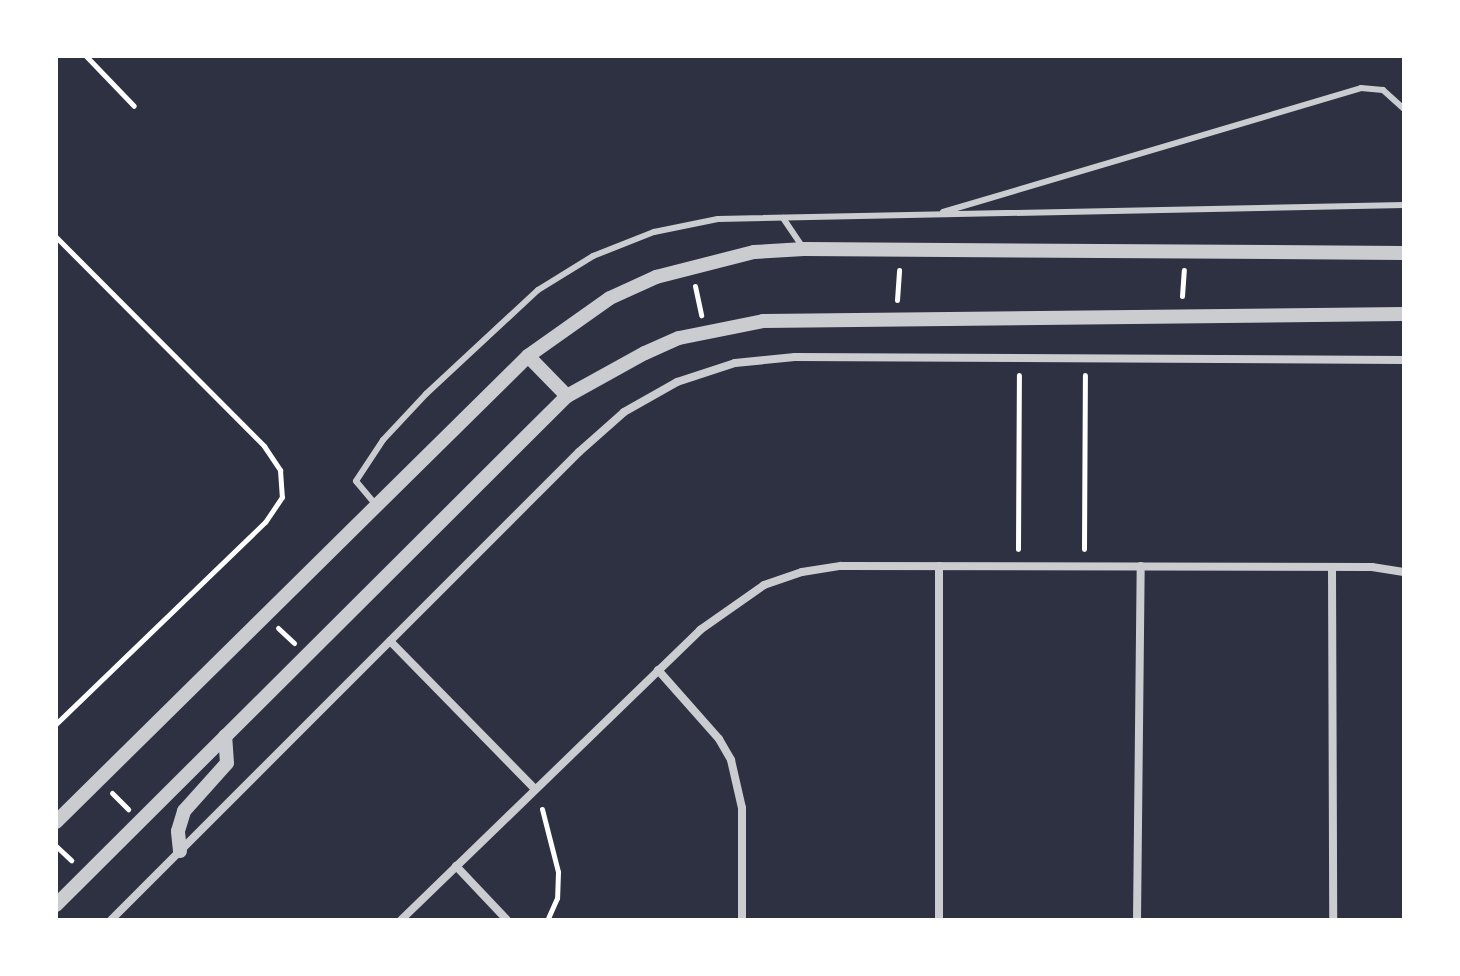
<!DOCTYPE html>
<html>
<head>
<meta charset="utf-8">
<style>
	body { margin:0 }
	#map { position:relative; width:1460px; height:976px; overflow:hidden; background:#2d3142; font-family:"Asap Condensed",sans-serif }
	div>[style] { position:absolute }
	.path>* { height:5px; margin:-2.5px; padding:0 2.5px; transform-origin:2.5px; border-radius:2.5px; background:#fff }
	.service>* { height:6px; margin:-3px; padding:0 3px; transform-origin:3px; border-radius:3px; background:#caccd0 }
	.minor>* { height:8px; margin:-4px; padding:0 4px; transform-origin:4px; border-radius:4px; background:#caccd0 }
	.tertiary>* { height:14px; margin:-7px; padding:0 7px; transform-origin:7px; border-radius:7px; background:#caccd0 }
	span { translate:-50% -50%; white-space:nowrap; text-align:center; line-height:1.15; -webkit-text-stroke:6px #fff; paint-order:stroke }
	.frame { position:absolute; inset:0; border:58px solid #fff; pointer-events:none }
</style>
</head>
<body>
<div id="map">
	<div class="path">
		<i style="left:86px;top:56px;width:69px;rotate:46.2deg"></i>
		<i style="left:56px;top:237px;width:295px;rotate:45.1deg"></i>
		<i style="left:264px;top:446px;width:29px;rotate:56deg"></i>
		<i style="left:280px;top:470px;width:27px;rotate:86deg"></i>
		<i style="left:282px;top:497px;width:30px;rotate:124deg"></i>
		<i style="left:265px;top:522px;width:291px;rotate:136deg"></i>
		<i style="left:695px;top:286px;width:30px;rotate:78deg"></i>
		<i style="left:1182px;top:296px;width:26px;rotate:-86deg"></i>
		<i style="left:897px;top:300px;width:30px;rotate:-86deg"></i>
		<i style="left:1018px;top:549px;width:174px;rotate:-89.7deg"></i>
		<i style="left:1084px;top:549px;width:174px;rotate:-89.7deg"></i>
		<i style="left:278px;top:628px;width:22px;rotate:43deg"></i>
		<i style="left:112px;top:793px;width:23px;rotate:45deg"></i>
		<i style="left:542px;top:809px;width:65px;rotate:75.7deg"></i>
		<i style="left:558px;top:872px;width:26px;rotate:92deg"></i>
		<i style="left:557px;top:898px;width:24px;rotate:114deg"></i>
		<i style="left:56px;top:846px;width:21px;rotate:43deg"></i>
	</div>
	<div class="service">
		<i style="left:943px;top:212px;width:436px;rotate:-16.5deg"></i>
		<i style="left:1361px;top:88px;width:22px;rotate:5deg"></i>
		<i style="left:1383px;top:90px;width:28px;rotate:42deg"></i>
		<i style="left:783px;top:218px;width:37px;rotate:56deg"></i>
		<i style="left:376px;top:505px;width:31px;rotate:-130deg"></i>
		<i style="left:356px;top:481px;width:49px;rotate:-56.6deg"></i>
		<i style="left:383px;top:440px;width:63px;rotate:-46.9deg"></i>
		<i style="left:426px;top:394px;width:153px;rotate:-42.9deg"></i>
		<i style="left:538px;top:290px;width:65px;rotate:-31.7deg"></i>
		<i style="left:593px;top:256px;width:66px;rotate:-21.5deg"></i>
		<i style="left:654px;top:232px;width:65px;rotate:-11.5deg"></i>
		<i style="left:718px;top:219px;width:686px;rotate:-1.17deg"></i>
	</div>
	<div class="minor">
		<i style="left:1332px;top:567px;width:353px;rotate:89.8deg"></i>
		<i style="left:390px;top:641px;width:207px;rotate:45.6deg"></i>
		<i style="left:658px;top:670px;width:92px;rotate:48.5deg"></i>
		<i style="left:719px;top:739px;width:24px;rotate:60deg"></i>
		<i style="left:731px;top:760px;width:49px;rotate:77.1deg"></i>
		<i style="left:742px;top:808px;width:112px;rotate:90deg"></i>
		<i style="left:456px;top:866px;width:74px;rotate:46.6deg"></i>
		<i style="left:111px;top:920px;width:662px;rotate:-45deg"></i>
		<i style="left:579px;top:452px;width:60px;rotate:-41.6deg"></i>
		<i style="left:624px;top:412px;width:61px;rotate:-29.5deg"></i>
		<i style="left:677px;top:382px;width:61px;rotate:-18.1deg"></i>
		<i style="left:735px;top:363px;width:60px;rotate:-5.7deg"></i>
		<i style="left:795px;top:357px;width:609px;rotate:0.28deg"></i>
		<i style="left:401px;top:920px;width:417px;rotate:-44.1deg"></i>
		<i style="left:700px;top:630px;width:78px;rotate:-35.1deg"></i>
		<i style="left:764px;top:585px;width:40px;rotate:-18.9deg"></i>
		<i style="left:802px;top:572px;width:39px;rotate:-9deg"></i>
		<i style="left:841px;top:566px;width:531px;rotate:0.11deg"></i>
		<i style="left:1372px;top:567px;width:32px;rotate:9deg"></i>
		<i style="left:939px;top:920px;width:354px;rotate:-90deg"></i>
		<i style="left:1137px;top:920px;width:354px;rotate:-89.4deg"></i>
	</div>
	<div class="tertiary">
		<i style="left:528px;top:356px;width:56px;rotate:45.7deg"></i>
		<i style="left:56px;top:822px;width:663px;rotate:-44.63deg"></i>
		<i style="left:528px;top:356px;width:100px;rotate:-35.3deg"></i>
		<i style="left:610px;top:298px;width:51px;rotate:-24.5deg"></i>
		<i style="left:656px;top:277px;width:101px;rotate:-14.3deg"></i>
		<i style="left:754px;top:252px;width:50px;rotate:-3.4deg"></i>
		<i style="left:804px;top:249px;width:600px;rotate:0.38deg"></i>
		<i style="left:180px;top:851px;width:20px;rotate:-96deg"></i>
		<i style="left:178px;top:831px;width:21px;rotate:-73deg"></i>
		<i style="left:184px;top:811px;width:64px;rotate:-48.1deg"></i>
		<i style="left:227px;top:763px;width:27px;rotate:-94deg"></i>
		<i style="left:56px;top:905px;width:721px;rotate:-44.89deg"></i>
		<i style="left:567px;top:396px;width:89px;rotate:-28.9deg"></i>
		<i style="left:645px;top:353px;width:37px;rotate:-24deg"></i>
		<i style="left:679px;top:338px;width:86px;rotate:-11.4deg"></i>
		<i style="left:763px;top:321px;width:641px;rotate:-0.63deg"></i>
	</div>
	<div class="frame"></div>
</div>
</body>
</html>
